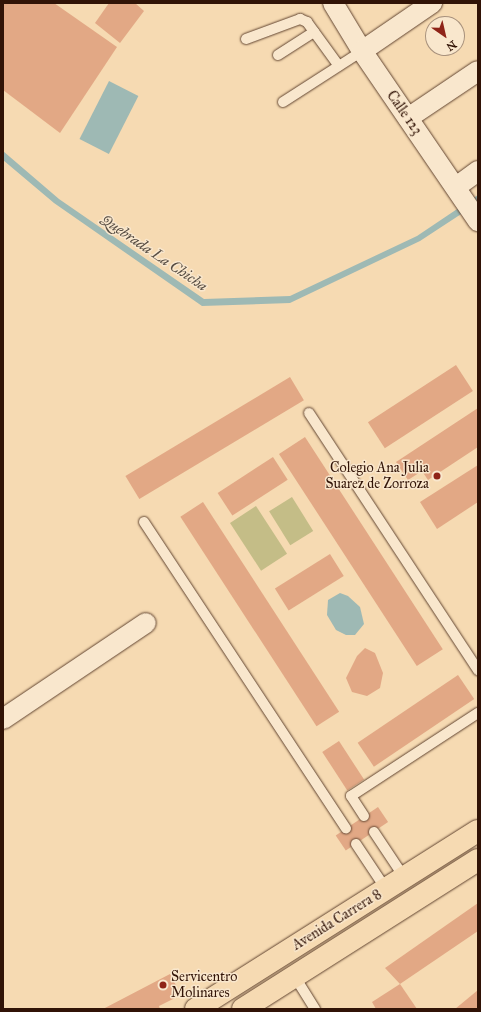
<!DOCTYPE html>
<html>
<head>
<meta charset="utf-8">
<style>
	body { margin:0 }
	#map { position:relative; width:481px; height:1012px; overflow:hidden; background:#f6dab2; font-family:"IM FELL Great Primer",serif }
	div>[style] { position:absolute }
	.green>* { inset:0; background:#c4bd87; transform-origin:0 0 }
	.water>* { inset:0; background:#9eb9b4; transform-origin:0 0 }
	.building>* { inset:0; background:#e2a885; transform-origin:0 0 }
	.roads { filter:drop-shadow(0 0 1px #624531) drop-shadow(0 0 1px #624531) }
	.lane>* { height:10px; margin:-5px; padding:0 5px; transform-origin:5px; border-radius:5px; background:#f9e7cd }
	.street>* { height:20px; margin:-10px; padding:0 10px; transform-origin:10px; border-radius:10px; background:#f9e7cd }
	.primary>* { height:22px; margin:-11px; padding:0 11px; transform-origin:11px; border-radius:11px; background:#f6dab2 }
	.dots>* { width:11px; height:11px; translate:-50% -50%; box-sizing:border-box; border:2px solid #f9e7cd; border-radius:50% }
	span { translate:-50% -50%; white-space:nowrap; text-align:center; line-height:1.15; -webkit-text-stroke:3px #f9e7cd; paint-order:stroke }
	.street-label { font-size:14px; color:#311306 }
	.poi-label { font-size:14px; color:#311306 }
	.right { translate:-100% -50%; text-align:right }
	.left { translate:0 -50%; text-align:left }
	.water-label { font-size:15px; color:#574d43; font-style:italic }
	.frame { position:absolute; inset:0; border:4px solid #311306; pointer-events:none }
	.north { position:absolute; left:425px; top:16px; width:40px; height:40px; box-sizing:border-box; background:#f9e7cd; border:1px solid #a9927d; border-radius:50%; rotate:146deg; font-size:11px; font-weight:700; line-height:16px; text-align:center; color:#311306 }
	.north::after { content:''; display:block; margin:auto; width:14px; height:18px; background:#8f2418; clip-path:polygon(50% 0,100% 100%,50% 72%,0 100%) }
</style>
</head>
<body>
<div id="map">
	<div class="green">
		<i style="left:292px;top:497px;width:40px;height:27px;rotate:58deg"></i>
		<i style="left:256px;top:506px;width:57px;height:31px;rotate:57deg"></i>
	</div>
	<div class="water">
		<i style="left:109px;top:81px;width:33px;height:65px;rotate:27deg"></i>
		<i style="clip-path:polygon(3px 151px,59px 199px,204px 299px,290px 296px,417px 236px,478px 195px,478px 203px,420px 241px,290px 303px,202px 306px,54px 203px,3px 160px)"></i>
		<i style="clip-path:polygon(340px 593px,348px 596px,360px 607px,364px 624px,355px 635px,346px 635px,336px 630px,327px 615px,328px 600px)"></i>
	</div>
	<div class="building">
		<i style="clip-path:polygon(3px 3px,54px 3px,117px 47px,60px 133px,3px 90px)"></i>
		<i style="clip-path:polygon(109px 3px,135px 3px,144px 11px,120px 43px,95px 23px)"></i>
		<i style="left:456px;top:365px;width:31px;height:105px;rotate:57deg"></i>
		<i style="left:290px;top:377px;width:27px;height:192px;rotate:59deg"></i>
		<i style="clip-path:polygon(478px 408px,478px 447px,428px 480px,422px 471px,408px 480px,396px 462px)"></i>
		<i style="left:305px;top:437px;width:253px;height:31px;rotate:57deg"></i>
		<i style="left:273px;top:457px;width:27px;height:66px;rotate:57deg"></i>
		<i style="clip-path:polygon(478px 465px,478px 502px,437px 529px,420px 502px)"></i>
		<i style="left:203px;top:502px;width:250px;height:27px;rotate:57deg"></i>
		<i style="left:330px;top:554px;width:26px;height:65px;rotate:58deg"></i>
		<i style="clip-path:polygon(365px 648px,375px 653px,383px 673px,380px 688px,367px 696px,352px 692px,346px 678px,357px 656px)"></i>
		<i style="left:458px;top:675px;width:29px;height:121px;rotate:56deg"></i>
		<i style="left:339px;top:741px;width:46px;height:20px;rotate:57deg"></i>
		<i style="left:378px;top:807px;width:18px;height:51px;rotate:56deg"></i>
		<i style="clip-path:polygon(478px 903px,478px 931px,400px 984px,385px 968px)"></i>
		<i style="clip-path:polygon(170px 974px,181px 995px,159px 1006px,160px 1009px,103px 1009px)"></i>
		<i style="clip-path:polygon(400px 984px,417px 1009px,376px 1009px,372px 1002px)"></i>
		<i style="clip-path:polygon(478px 990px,478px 1009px,455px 1009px)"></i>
	</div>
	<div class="roads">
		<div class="lane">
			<i style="left:246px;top:39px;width:58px;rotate:-20.3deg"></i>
			<i style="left:300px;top:19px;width:8px;rotate:23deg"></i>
			<i style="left:307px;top:22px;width:54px;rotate:54deg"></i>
			<i style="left:278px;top:55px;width:43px;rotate:-32.6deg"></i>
			<i style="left:283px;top:102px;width:94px;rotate:-32.8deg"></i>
			<i style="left:309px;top:413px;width:308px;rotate:56.7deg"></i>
			<i style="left:144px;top:522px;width:367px;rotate:56.6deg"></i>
			<i style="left:364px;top:816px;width:24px;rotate:-123deg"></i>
			<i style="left:351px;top:796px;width:152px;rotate:-33.2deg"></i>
			<i style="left:374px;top:832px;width:54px;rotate:56.3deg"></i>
			<i style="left:356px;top:844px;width:54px;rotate:56.3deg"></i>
			<i style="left:295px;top:977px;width:38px;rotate:58deg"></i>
		</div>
		<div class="street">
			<i style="left:333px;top:3px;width:56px;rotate:58.9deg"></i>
			<i style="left:362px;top:51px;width:206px;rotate:55.7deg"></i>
			<i style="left:362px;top:51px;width:85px;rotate:-34.4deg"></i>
			<i style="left:408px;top:118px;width:84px;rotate:-33.9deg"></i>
			<i style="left:456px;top:187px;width:27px;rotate:-36deg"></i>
			<i style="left:3px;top:719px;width:172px;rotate:-33.9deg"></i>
		</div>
		<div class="primary">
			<i style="left:196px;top:1009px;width:333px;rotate:-32.3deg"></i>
			<i style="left:243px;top:1009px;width:278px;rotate:-32.4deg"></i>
		</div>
	</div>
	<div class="dots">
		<i style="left:437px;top:476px;background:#8f2418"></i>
		<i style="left:163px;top:985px;background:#8f2418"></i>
	</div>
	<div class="street-label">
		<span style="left:404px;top:113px;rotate:55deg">Calle 123</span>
		<span style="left:337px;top:920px;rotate:-32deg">Avenida Carrera 8</span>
	</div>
	<div class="poi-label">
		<span class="right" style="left:429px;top:476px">Colegio Ana Julia<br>Suarez de Zorroza</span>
		<span class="left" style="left:171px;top:985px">Servicentro<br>Molinares</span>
	</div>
	<div class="water-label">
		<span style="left:154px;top:253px;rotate:34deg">Quebrada La Chicha</span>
	</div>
	<div class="frame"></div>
	<div class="north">N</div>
</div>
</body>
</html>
